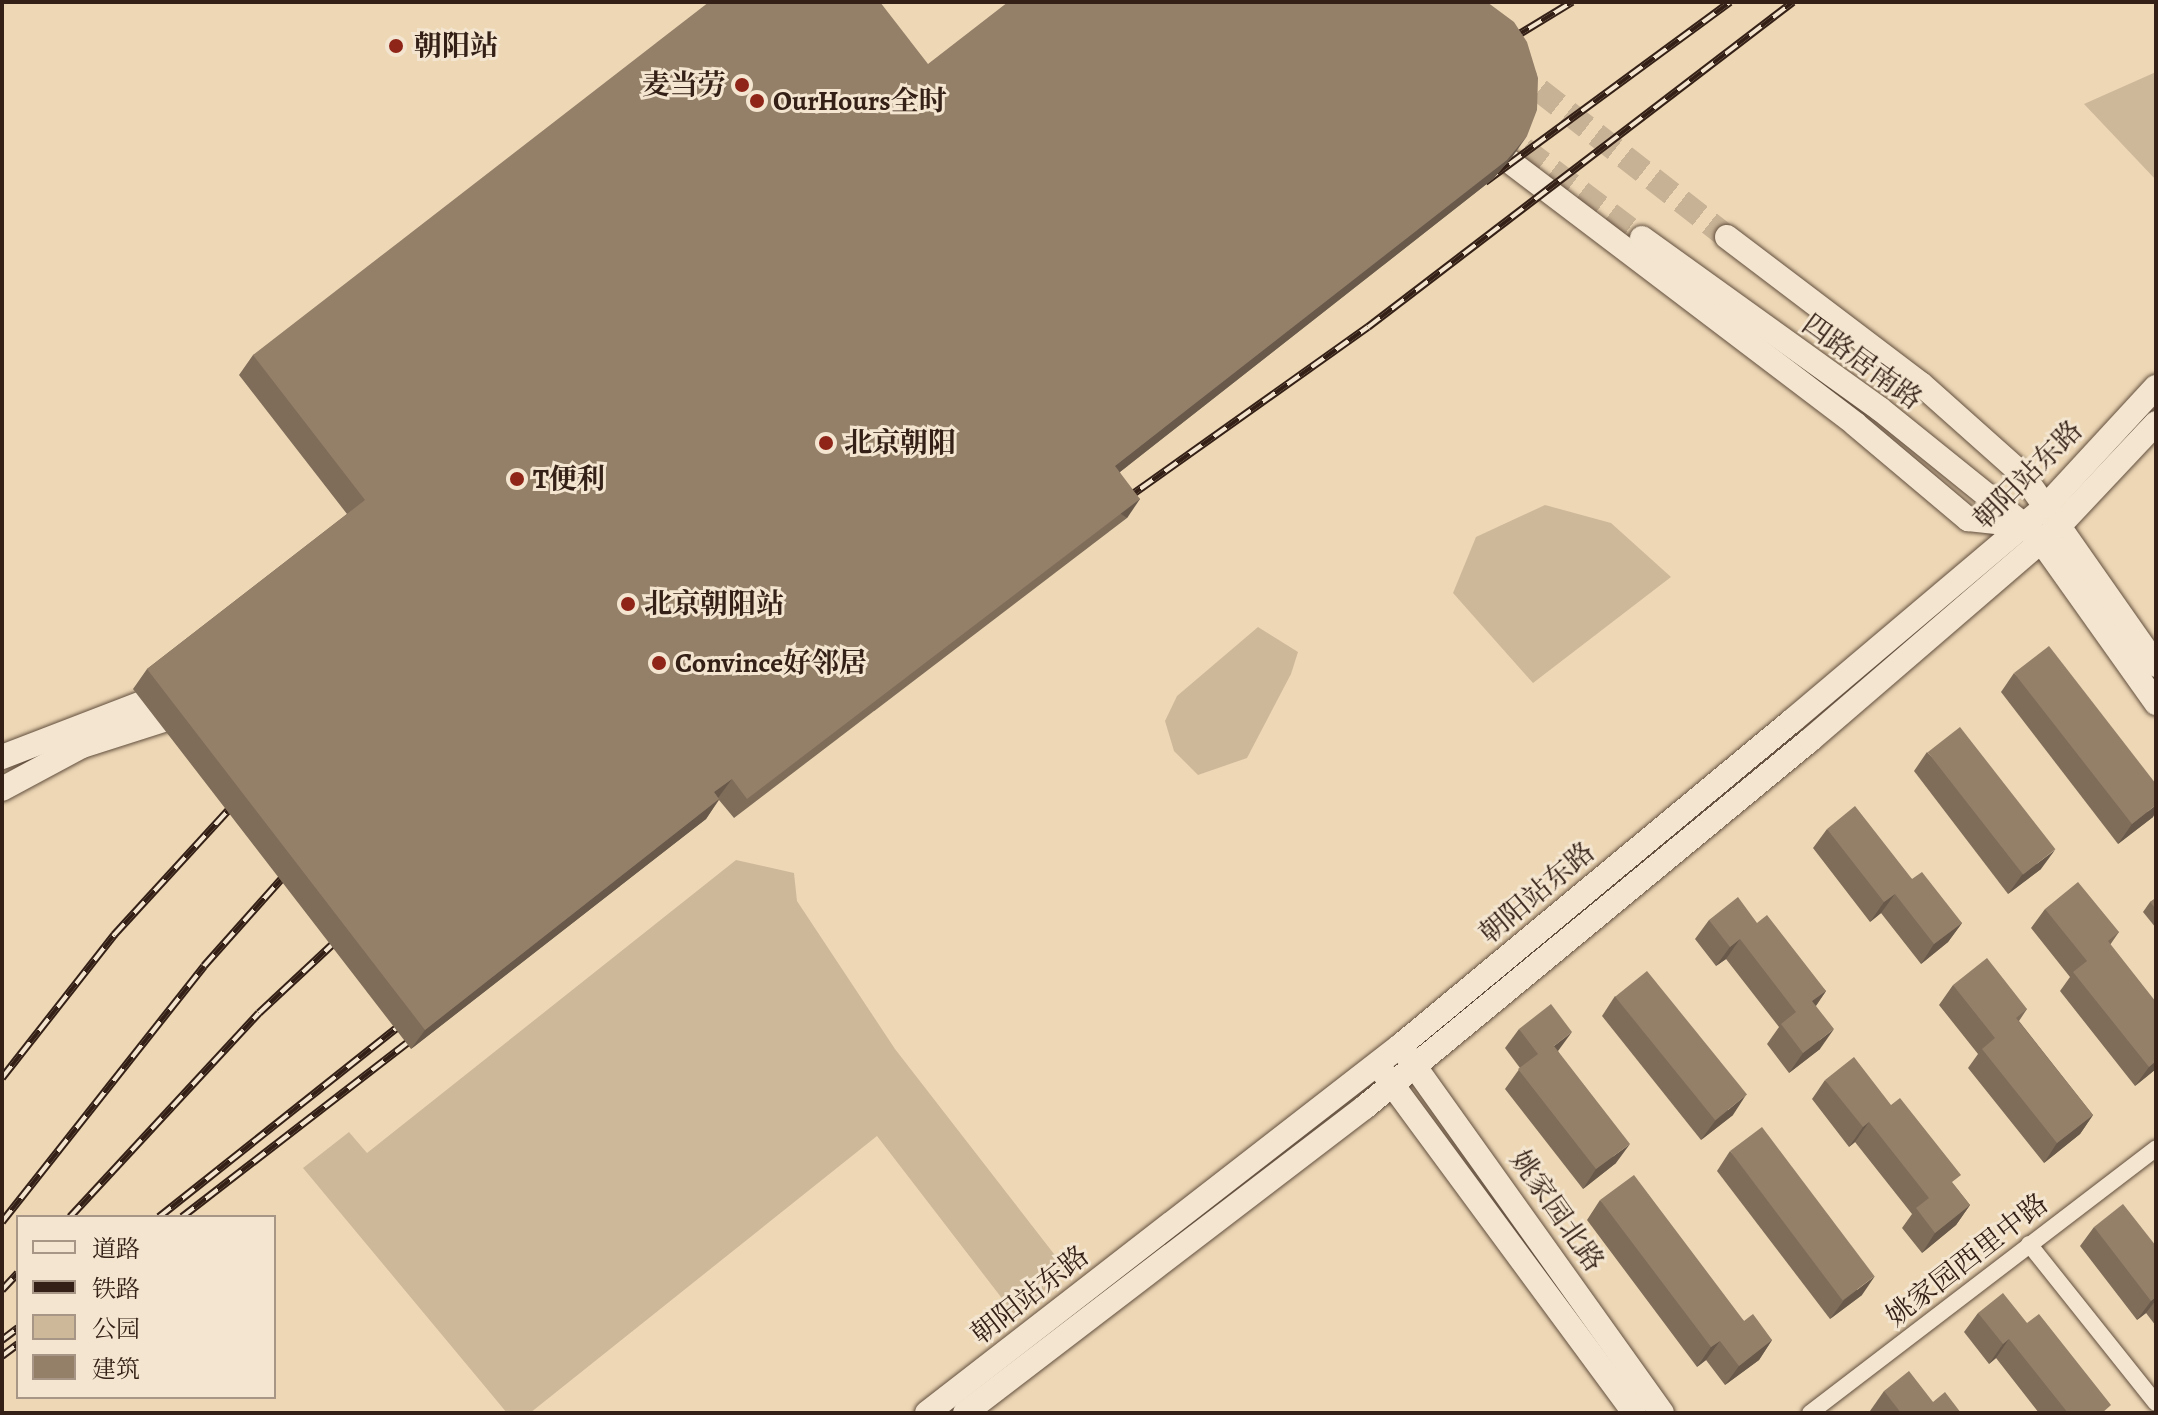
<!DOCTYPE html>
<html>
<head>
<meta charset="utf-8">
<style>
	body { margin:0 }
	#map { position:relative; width:2158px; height:1415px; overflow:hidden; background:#edd7b5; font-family:Alegreya,"Noto Serif SC",serif }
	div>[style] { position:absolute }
	.green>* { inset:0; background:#ceb89a }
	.secondary-tunnel>* { height:24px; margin-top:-12px; transform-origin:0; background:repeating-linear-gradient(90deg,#c8b295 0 24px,transparent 0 36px) }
	.roads { filter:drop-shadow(0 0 2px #624e3e) drop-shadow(0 0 2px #624e3e) }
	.street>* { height:16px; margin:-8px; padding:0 8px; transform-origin:8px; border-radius:8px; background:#f3e5cf }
	.secondary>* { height:24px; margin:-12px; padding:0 12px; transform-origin:12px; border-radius:12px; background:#f3e5cf }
	.rail>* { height:8px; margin-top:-4px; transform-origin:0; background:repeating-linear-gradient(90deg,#f3e5cf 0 15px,#342016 0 30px); box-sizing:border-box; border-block:2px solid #342016 }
	.wall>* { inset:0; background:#7f6d5a }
	.shaded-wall>* { inset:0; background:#68594a; transform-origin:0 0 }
	.building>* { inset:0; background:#947f69; transform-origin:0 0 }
	.dots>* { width:22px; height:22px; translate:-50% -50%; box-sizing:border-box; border:4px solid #f3e5cf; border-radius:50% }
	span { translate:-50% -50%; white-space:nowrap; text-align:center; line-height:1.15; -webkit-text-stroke:6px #f3e5cf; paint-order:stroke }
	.poi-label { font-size:28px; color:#342016; font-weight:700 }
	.left { translate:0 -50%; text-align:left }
	.right { translate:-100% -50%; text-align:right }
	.street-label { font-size:28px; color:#342016 }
	.frame { position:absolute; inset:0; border:4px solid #342016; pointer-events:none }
	.legend { position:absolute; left:16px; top:1215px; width:260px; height:184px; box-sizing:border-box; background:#f3e5cf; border:2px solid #a79685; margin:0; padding:10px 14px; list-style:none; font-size:24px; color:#342016 }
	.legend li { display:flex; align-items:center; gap:16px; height:40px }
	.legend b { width:40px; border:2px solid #a79685 }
</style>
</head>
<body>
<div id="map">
	<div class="green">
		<i style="clip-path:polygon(2156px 72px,2156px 180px,2084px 104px)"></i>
		<i style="clip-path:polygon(1545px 505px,1611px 523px,1671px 577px,1533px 683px,1453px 593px,1476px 537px)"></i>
		<i style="clip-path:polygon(1258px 627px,1298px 652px,1291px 674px,1247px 758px,1198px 775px,1174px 751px,1165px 721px,1177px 696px)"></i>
		<i style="clip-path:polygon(736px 860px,794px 873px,797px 901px,895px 1049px,1068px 1272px,1014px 1314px,877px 1136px,530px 1413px,507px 1413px,303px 1168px,349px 1132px,367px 1153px)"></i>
	</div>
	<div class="secondary-tunnel">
		<i style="left:1511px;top:68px;width:274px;rotate:38deg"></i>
		<i style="left:1495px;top:127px;width:184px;rotate:37.1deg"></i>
	</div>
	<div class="roads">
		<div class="street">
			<i style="left:2029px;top:1244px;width:203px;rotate:51.4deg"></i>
			<i style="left:1810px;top:1413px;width:436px;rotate:-37.4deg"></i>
		</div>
		<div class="secondary">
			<i style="left:1484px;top:142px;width:466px;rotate:37.2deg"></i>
			<i style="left:1855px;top:424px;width:148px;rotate:40.1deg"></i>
			<i style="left:1968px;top:519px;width:56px;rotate:6.1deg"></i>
			<i style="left:1727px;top:237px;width:243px;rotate:37.2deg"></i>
			<i style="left:1921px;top:384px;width:137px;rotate:41.7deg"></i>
			<i style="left:2023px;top:475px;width:232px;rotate:55deg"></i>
			<i style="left:1642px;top:238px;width:293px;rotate:35.7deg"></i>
			<i style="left:1880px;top:409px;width:185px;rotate:38.9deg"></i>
			<i style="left:2024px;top:525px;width:23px;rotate:43deg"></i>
			<i style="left:2041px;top:541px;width:199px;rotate:54.6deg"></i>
			<i style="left:2px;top:757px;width:183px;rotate:-21.1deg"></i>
			<i style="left:2px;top:789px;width:91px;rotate:-28.3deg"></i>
			<i style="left:82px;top:746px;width:92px;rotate:-17.7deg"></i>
			<i style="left:1406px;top:1054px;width:441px;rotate:54.5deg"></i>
			<i style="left:1383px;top:1072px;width:423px;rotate:53.6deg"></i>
			<i style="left:927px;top:1413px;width:599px;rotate:-37.81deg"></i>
			<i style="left:1400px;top:1046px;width:511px;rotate:-39.68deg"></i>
			<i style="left:1793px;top:720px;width:331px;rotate:-40.2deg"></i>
			<i style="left:2046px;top:506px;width:162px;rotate:-47.3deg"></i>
			<i style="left:965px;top:1413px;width:504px;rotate:-37.42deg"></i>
			<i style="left:1365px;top:1107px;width:577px;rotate:-39.51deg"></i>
			<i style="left:1810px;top:740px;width:330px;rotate:-40.7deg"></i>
			<i style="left:2060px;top:525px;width:140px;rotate:-46.7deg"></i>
		</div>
	</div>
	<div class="rail">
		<i style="left:1503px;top:44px;width:81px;rotate:-31.3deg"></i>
		<i style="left:1485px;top:182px;width:304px;rotate:-36.3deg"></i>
		<i style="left:1116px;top:506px;width:309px;rotate:-35.4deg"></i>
		<i style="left:1368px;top:327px;width:535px;rotate:-37.41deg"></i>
		<i style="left:2px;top:1078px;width:182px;rotate:-51.9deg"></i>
		<i style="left:114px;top:935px;width:191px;rotate:-47.5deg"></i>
		<i style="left:70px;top:1217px;width:278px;rotate:-47.2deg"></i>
		<i style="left:259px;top:1013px;width:122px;rotate:-43deg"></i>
		<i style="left:159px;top:1217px;width:326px;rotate:-38.5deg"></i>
		<i style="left:182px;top:1217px;width:306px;rotate:-37.7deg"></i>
		<i style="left:2px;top:1222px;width:326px;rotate:-51.7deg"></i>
		<i style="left:204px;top:966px;width:135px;rotate:-48.3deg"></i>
		<i style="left:2px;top:1290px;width:23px;rotate:-47deg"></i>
		<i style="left:2px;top:1340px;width:20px;rotate:-37deg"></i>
		<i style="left:2px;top:1356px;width:20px;rotate:-37deg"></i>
	</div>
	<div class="wall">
		<i style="clip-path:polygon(928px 64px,1513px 156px,1493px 179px,1120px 472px,1127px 518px,734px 818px,719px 800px,706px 819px,411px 1049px,133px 689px,147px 669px,347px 514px,239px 375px,253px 355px)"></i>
		<i style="clip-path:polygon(2014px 673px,2153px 817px,2118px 844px,2001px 692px)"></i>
		<i style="clip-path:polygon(1927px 752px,2041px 869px,2008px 894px,1914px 771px)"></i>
		<i style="clip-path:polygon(1827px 829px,1912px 879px,1962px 923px,1948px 942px,1921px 964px,1881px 913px,1870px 922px,1813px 848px)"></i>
		<i style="clip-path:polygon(2156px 898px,2156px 928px,2143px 912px,2150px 902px)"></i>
		<i style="clip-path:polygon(2045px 909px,2119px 932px,2110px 945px,2156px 1069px,2135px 1086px,2060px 991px,2070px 977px,2031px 928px)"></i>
		<i style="clip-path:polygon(1709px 920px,1757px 923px,1826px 991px,1816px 1006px,1820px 1049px,1789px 1073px,1767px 1044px,1779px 1027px,1726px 959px,1716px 966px,1695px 939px)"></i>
		<i style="clip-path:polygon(1953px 985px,2027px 1009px,2019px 1021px,2093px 1115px,2080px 1134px,2044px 1163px,1968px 1068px,1978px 1054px,1939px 1005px)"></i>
		<i style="clip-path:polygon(1615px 996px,1733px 1115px,1701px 1140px,1602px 1016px)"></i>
		<i style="clip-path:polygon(1519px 1029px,1558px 1051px,1616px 1163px,1583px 1189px,1505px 1089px,1520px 1068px,1505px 1048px)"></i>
		<i style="clip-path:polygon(1825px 1080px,1954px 1185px,1970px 1205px,1956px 1225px,1922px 1253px,1902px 1228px,1912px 1214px,1855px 1142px,1849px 1147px,1812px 1099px)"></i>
		<i style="clip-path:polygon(1730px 1151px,1862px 1295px,1830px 1319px,1717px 1171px)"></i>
		<i style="clip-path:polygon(1600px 1200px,1744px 1321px,1772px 1340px,1759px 1360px,1725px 1385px,1706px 1360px,1697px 1367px,1587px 1220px)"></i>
		<i style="clip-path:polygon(2094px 1227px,2156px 1246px,2156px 1326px,2146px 1313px,2137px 1320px,2080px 1246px)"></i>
		<i style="clip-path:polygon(1978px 1313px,2027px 1323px,2106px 1413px,2039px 1413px,1996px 1358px,1989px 1364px,1964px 1332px)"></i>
		<i style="clip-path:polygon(1884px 1391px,1933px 1402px,1961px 1413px,1872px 1413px,1870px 1411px)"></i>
	</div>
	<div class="shaded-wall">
		<i style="clip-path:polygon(1527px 136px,1513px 156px,1493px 179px,1102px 486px,1115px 466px)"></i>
		<i style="left:1140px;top:499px;width:23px;height:494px;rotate:124deg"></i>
		<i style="clip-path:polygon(732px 779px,718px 798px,714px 792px)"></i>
		<i style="clip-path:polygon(719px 799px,706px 819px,411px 1049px,425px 1030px)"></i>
		<i style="clip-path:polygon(2156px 805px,2156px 812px,2153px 817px,2118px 844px,2132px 824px)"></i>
		<i style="clip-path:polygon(2055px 850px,2041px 869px,2008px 894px,2022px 875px)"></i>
		<i style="clip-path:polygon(1895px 894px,1881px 913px,1870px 922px,1884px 902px)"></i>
		<i style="clip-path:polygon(1962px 923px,1948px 942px,1921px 964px,1934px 944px)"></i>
		<i style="clip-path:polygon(1740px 939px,1726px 959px,1716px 966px,1730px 947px)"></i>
		<i style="clip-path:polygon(1826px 991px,1812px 1011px,1812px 1001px)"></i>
		<i style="clip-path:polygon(1834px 1029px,1820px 1049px,1789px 1073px,1803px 1053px)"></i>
		<i style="clip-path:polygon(1572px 1032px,1558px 1051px,1540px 1065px,1554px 1046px)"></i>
		<i style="clip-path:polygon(2156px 1061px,2156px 1069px,2135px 1086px,2149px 1067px)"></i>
		<i style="clip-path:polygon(1746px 1095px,1733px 1115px,1701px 1140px,1715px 1121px)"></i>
		<i style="clip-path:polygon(2093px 1115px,2080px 1134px,2044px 1163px,2057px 1143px)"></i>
		<i style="clip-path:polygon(1869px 1122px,1855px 1142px,1849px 1147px,1863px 1127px)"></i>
		<i style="clip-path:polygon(1630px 1144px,1616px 1163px,1583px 1189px,1596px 1169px)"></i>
		<i style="clip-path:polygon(1970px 1205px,1956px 1225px,1922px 1253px,1935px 1233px)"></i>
		<i style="clip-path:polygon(1875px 1276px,1862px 1295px,1830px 1319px,1844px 1300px)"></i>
		<i style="clip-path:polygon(2156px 1297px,2156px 1300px,2146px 1313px,2137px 1320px,2151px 1301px)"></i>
		<i style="clip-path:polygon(2009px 1339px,1996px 1358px,1989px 1364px,2003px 1344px)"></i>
		<i style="clip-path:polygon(1772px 1340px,1759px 1360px,1725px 1385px,1739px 1366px)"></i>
		<i style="clip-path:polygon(1720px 1341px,1706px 1360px,1697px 1367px,1711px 1347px)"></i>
	</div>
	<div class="building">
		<i style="clip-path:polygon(709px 2px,880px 2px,928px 64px,1008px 2px,1487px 2px,1514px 22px,1527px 42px,1538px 78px,1537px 110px,1527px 136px,1507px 160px,1115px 466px,1140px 499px,747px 799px,732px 779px,714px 792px,719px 799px,425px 1030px,147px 669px,365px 500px,253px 355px)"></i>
		<i style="clip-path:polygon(2049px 646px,2156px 784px,2156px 805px,2132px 824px,2014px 673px)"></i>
		<i style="left:1960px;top:727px;width:155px;height:41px;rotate:52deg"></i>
		<i style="clip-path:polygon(1855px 806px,1912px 879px,1922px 872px,1962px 923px,1934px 944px,1895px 894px,1884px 902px,1827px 829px)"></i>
		<i style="clip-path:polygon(2078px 882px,2119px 932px,2108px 941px,2156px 1002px,2156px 1061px,2149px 1067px,2073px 972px,2087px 961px,2045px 909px)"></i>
		<i style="clip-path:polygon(1738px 897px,1757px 923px,1767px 915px,1826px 991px,1812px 1001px,1834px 1029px,1803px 1053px,1781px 1024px,1796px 1012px,1740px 939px,1730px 947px,1709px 920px)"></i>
		<i style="clip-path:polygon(2156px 898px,2156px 909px,2150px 902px)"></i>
		<i style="clip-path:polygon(1987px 958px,2027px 1009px,2016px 1018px,2093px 1115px,2057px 1143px,1982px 1049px,1995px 1038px,1953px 985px)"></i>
		<i style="left:1647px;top:971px;width:159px;height:41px;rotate:51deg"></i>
		<i style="clip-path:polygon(1551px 1004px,1572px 1032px,1554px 1046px,1630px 1144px,1596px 1169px,1518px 1069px,1538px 1054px,1519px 1029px)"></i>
		<i style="clip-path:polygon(1854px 1057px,1891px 1105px,1900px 1098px,1961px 1175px,1952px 1182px,1970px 1205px,1935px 1233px,1916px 1208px,1929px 1198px,1869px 1122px,1863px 1127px,1825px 1080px)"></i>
		<i style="left:1762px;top:1127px;width:187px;height:40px;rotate:53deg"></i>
		<i style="clip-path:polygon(1634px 1175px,1744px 1321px,1753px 1314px,1772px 1340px,1739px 1366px,1720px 1341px,1711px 1347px,1600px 1200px)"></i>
		<i style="clip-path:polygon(2123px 1204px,2156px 1246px,2156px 1297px,2151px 1301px,2094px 1227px)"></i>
		<i style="clip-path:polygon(2003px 1293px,2027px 1323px,2039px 1314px,2111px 1405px,2102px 1413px,2068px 1413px,2009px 1339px,2003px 1344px,1978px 1313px)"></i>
		<i style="clip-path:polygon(1909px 1371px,1933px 1402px,1945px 1392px,1961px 1413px,1901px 1413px,1884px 1391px)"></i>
	</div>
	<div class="dots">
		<i style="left:396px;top:46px;background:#8f2418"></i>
		<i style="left:742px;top:85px;background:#8f2418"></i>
		<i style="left:757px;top:101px;background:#8f2418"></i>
		<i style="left:826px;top:443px;background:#8f2418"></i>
		<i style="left:517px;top:479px;background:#8f2418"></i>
		<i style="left:628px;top:604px;background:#8f2418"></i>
		<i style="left:659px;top:663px;background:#8f2418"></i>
	</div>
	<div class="poi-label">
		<span class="left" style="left:414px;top:46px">朝阳站</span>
		<span class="right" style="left:726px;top:85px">麦当劳</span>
		<span class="left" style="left:773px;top:101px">OurHours全时</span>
		<span class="left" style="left:844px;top:443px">北京朝阳</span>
		<span class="left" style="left:533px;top:479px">T便利</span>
		<span class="left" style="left:644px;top:604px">北京朝阳站</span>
		<span class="left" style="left:675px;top:663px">Convince好邻居</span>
	</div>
	<div class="street-label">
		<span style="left:1862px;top:362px;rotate:36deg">四路居南路</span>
		<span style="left:2028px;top:475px;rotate:-45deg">朝阳站东路</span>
		<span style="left:1537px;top:893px;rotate:-40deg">朝阳站东路</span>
		<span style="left:1557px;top:1211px;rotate:55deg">姚家园北路</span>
		<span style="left:1967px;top:1260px;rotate:-38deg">姚家园西里中路</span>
		<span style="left:1030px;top:1295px;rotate:-38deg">朝阳站东路</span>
	</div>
	<div class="frame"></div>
	<ul class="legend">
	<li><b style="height:10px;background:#f3e5cf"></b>道路</li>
	<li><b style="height:10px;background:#342016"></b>铁路</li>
	<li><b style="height:22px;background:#ceb89a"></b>公园</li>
	<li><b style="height:22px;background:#947f69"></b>建筑</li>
	</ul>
</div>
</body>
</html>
